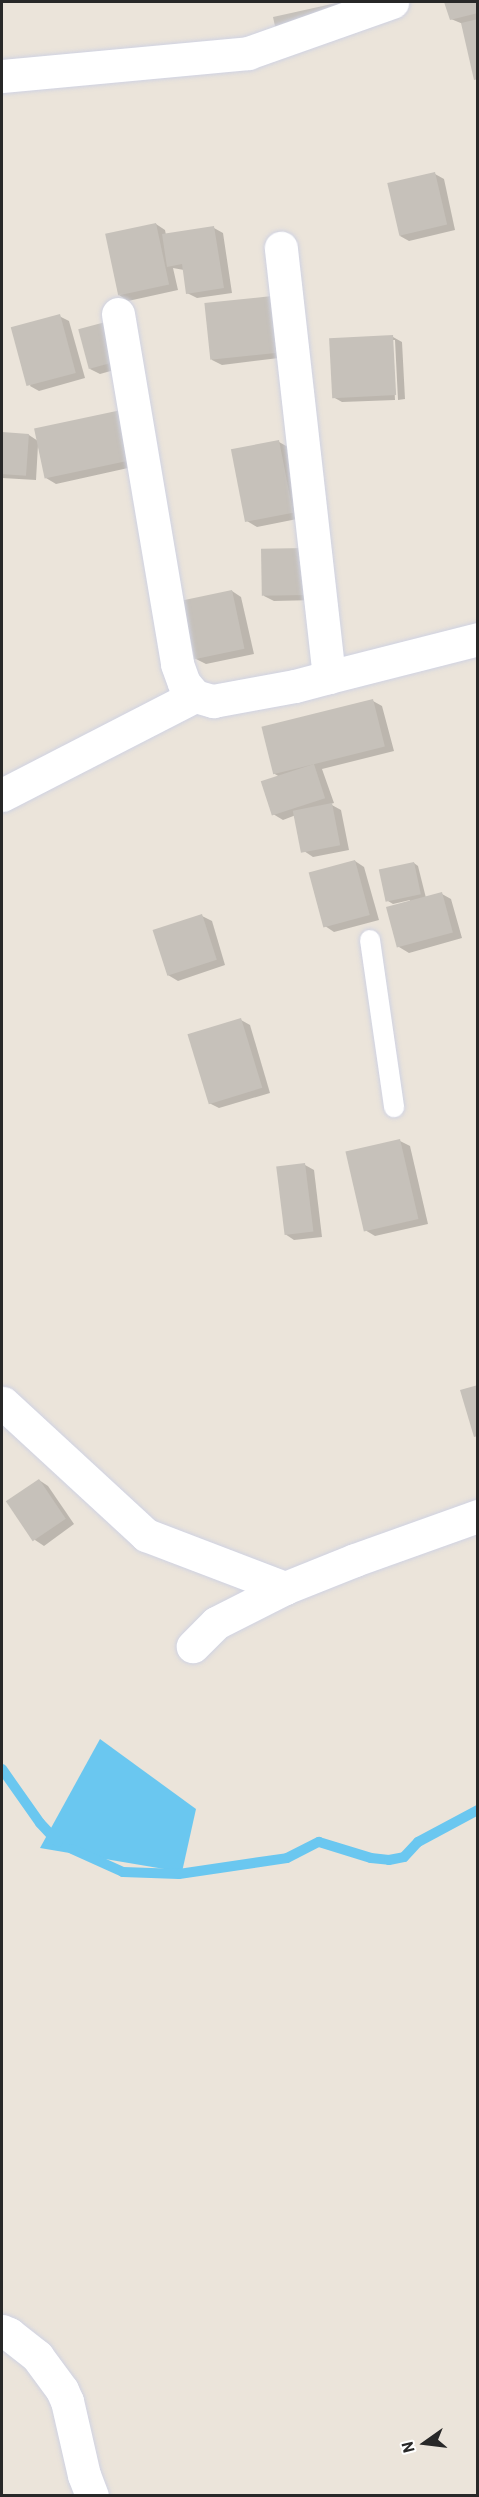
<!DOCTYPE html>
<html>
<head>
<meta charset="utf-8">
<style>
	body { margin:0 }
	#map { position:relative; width:479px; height:2497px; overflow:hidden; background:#ebe4da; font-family:Barlow,sans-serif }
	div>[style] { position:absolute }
	.water>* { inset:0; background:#6ac7f0 }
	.shadow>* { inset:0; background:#0003 }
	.stream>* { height:10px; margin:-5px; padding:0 5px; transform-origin:5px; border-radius:5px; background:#6ac7f0 }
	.building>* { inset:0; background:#c6c1ba; transform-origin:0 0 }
	.roads { filter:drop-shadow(0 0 2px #cfd2e2) drop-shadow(0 0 2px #cfd2e2) }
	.lane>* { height:20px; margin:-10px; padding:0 10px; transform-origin:10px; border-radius:10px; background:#fff }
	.street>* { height:33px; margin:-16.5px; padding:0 16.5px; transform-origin:16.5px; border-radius:16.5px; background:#fff }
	span { translate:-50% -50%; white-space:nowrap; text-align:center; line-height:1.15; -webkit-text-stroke:4.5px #fff; paint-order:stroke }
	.frame { position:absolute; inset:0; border:3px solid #282828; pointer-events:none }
	.north { position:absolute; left:395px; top:2413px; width:60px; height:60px; -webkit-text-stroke:4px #fff; paint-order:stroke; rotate:256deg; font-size:16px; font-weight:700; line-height:24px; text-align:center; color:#282828 }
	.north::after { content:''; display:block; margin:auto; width:21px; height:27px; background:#282828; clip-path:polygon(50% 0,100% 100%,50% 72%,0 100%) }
</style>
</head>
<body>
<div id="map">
	<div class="water">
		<i style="clip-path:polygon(100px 1739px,196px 1809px,182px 1872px,40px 1848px)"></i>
	</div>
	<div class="shadow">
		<i style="clip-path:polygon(446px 2px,478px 2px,478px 80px,463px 24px,451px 19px)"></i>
		<i style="clip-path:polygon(435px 174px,444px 179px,455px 230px,409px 241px,400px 236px)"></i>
		<i style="clip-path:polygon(156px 224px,165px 230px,166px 235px,214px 228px,223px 233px,232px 293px,197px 298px,187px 293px,184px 270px,173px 268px,178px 290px,128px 301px,119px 295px)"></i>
		<i style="clip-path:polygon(206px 306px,287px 357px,222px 365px,212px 360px)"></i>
		<i style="clip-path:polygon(59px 316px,69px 321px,85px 378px,39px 391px,30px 386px)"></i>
		<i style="clip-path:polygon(112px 322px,132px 365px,100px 374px,90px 369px)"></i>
		<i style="clip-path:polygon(393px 337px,402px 342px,405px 399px,398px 400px,395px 340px,392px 340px,395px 400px,342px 402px,333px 397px)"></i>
		<i style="clip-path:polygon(2px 434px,29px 435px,38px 441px,146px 464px,56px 484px,46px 478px,38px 445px,36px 480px,2px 478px)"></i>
		<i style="clip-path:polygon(279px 442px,288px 447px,302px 518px,257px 527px,247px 521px)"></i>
		<i style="clip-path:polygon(263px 551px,316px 600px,274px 601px,264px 596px)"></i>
		<i style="clip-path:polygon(232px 591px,241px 597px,254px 654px,206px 664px,196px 659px)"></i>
		<i style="clip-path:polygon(373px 701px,382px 706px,394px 751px,322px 769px,334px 803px,330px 804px,341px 810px,349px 850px,313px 857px,304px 851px,296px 815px,283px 820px,273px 814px,280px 777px,273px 773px)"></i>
		<i style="clip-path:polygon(355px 861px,364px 867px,379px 920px,334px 932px,325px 926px)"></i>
		<i style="clip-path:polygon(414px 863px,418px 866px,426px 898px,442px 894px,451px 899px,462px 938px,409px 953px,399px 947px,410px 900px,393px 904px,388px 901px)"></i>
		<i style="clip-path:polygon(202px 916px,212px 921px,225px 965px,178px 981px,168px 975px)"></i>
		<i style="clip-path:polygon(241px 1020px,250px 1025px,270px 1093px,219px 1108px,209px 1103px)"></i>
		<i style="clip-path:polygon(400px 1141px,410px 1146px,428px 1224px,375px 1236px,365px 1230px)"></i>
		<i style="clip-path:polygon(305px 1165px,314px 1170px,322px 1237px,294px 1240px,285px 1234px)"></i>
		<i style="clip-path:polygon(39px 1480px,48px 1486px,74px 1524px,44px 1546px,35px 1540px)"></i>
	</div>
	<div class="stream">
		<i style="left:2px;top:1769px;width:66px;rotate:54.9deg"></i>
		<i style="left:40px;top:1823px;width:26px;rotate:47deg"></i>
		<i style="left:72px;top:1849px;width:56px;rotate:24.3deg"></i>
		<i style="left:123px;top:1872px;width:56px;rotate:2deg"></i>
		<i style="left:179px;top:1874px;width:109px;rotate:-8.4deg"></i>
		<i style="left:287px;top:1858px;width:36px;rotate:-27deg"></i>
		<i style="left:319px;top:1842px;width:54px;rotate:17.1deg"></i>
		<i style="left:371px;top:1858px;width:18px;rotate:6deg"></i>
		<i style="left:389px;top:1860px;width:15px;rotate:-11deg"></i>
		<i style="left:404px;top:1857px;width:21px;rotate:-47deg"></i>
		<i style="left:418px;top:1842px;width:68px;rotate:-28.1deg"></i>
	</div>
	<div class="building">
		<i style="clip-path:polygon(341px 2px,356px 2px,278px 40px,273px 17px)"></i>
		<i style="clip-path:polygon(444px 2px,478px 2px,478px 13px,450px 20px)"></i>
		<i style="clip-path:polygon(478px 19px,478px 79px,474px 80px,461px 23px)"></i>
		<i style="left:435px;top:172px;width:54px;height:49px;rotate:77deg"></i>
		<i style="left:156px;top:223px;width:63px;height:52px;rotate:78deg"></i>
		<i style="clip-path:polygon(214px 226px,224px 288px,186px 294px,182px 264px,167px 267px,162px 234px)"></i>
		<i style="left:272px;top:296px;width:57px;height:68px;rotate:84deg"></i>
		<i style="left:60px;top:314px;width:61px;height:51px;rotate:75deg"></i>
		<i style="left:113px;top:320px;width:41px;height:36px;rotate:75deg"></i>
		<i style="left:393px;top:335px;width:60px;height:64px;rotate:87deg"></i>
		<i style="left:126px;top:409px;width:51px;height:94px;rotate:78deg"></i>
		<i style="left:2px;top:432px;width:27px;height:42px;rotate:4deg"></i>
		<i style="left:279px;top:440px;width:74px;height:49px;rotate:79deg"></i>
		<i style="left:306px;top:548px;width:47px;height:45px;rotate:89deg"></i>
		<i style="left:232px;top:590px;width:60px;height:51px;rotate:78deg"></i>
		<i style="left:373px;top:699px;width:49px;height:115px;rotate:76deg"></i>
		<i style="left:314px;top:764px;width:36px;height:56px;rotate:72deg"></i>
		<i style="left:332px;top:803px;width:43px;height:40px;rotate:79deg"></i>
		<i style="left:355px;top:860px;width:57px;height:48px;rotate:75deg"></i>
		<i style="left:414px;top:862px;width:33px;height:36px;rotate:78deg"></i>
		<i style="left:442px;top:892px;width:42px;height:58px;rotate:75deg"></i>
		<i style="left:202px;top:914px;width:48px;height:52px;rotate:72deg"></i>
		<i style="left:241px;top:1018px;width:73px;height:56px;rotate:73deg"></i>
		<i style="left:400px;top:1139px;width:82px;height:56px;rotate:77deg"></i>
		<i style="left:305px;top:1163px;width:69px;height:29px;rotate:83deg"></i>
		<i style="clip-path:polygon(478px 1385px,478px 1436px,474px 1437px,460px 1390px)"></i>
		<i style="left:39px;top:1479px;width:48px;height:40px;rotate:56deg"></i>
	</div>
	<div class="roads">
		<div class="lane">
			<i style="left:370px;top:940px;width:169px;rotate:81.8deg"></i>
		</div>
		<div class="street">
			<i style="left:2px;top:76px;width:247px;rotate:-5.3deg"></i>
			<i style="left:248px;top:53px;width:153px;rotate:-19.5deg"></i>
			<i style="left:118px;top:314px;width:355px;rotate:80.4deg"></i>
			<i style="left:177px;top:664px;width:20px;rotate:70deg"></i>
			<i style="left:184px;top:683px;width:17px;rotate:50deg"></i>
			<i style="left:195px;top:696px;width:19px;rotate:16deg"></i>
			<i style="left:213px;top:701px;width:83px;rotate:-10.4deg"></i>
			<i style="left:295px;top:686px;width:35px;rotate:-15deg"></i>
			<i style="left:329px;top:677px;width:432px;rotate:-96.4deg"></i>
			<i style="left:329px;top:677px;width:154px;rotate:-14.3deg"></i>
			<i style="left:2px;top:795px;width:217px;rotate:-27.2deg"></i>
			<i style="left:3px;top:1403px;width:195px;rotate:42.7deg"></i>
			<i style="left:146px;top:1535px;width:149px;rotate:20.9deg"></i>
			<i style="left:285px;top:1588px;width:77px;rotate:153.1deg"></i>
			<i style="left:216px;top:1623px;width:33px;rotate:135deg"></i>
			<i style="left:285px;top:1588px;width:75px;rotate:-21.8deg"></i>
			<i style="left:355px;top:1560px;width:131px;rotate:-19.7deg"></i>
			<i style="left:2px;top:2331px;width:8px;rotate:23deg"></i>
			<i style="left:9px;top:2334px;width:36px;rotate:38deg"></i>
			<i style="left:37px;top:2356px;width:42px;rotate:53.7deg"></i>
			<i style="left:62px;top:2390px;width:12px;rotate:66deg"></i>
			<i style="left:67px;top:2401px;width:76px;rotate:77.1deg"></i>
			<i style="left:84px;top:2475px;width:22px;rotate:69deg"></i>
		</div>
	</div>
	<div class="frame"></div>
	<div class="north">N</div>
</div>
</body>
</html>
